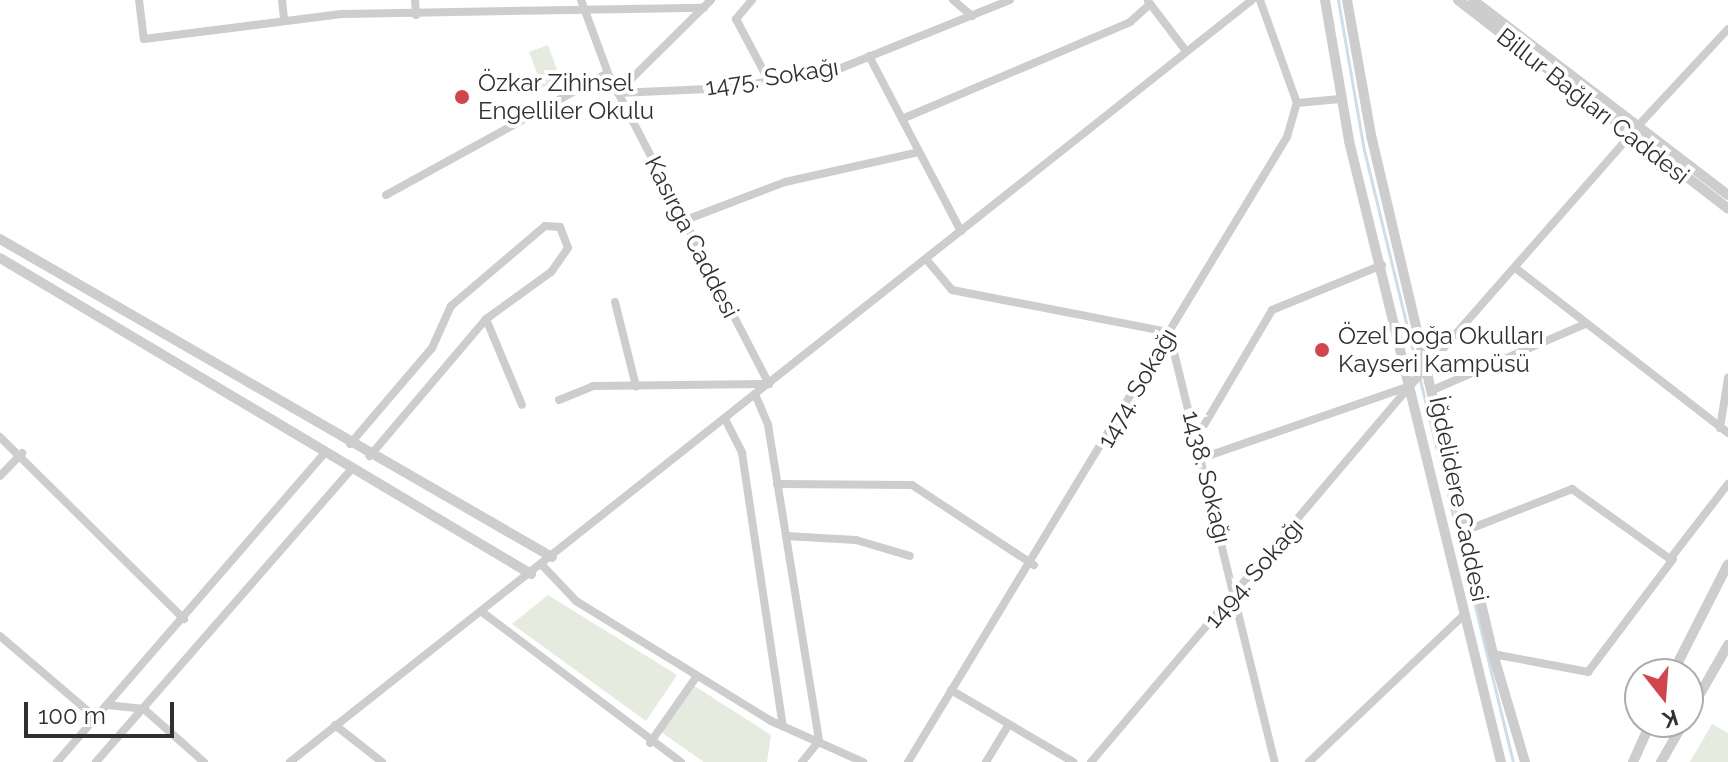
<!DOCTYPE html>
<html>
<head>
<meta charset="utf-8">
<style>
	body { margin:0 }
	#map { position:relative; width:1728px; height:762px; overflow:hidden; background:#fff; font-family:Raleway,sans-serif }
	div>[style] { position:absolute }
	.green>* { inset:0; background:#e5ebdf; transform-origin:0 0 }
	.stream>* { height:3px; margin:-1.5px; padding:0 1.5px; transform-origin:1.5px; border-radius:1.5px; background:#cedee9 }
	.minor>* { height:8px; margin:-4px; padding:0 4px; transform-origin:4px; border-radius:4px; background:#cdcdcd }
	.tertiary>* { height:10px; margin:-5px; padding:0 5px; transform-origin:5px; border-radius:5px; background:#cdcdcd }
	.dots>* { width:22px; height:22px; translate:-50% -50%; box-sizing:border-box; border:4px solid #fff; border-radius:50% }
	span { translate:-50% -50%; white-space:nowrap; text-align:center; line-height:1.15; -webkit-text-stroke:8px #fff; paint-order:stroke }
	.street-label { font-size:24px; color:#303030 }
	.poi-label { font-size:24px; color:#303030 }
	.left { translate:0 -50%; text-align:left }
	.north { position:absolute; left:1624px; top:658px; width:80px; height:80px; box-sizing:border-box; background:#fff; border:2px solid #acacac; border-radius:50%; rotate:163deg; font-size:22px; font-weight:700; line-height:32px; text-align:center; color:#303030 }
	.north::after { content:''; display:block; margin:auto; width:28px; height:36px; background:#d3454c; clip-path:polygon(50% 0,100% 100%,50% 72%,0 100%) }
	.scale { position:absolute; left:24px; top:702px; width:150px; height:36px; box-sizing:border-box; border:4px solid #303030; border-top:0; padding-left:10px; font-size:24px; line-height:28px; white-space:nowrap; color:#303030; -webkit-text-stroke:6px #fff; paint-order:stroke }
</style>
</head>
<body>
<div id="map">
	<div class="green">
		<i style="left:548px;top:45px;width:38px;height:20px;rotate:70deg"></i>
		<i style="clip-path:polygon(548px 595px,677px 675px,646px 721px,512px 624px)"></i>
		<i style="clip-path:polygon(693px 685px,771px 735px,767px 762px,704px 762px,661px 732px)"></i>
		<i style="clip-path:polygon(1712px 724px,1728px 733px,1728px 762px,1690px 762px)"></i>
	</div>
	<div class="stream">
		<i style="left:1338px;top:0;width:152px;rotate:80.2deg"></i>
		<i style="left:1364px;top:150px;width:630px;rotate:76.32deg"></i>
	</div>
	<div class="minor">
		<i style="left:139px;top:0;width:39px;rotate:83deg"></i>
		<i style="left:144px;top:39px;width:201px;rotate:-7.2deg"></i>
		<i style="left:343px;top:14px;width:361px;rotate:-1deg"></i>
		<i style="left:282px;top:0;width:19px;rotate:84deg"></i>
		<i style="left:415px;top:0;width:15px;rotate:86deg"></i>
		<i style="left:752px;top:0;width:25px;rotate:130deg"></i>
		<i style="left:736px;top:19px;width:70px;rotate:62deg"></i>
		<i style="left:953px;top:0;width:25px;rotate:40deg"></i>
		<i style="left:1148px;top:1px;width:63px;rotate:52.8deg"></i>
		<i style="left:869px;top:56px;width:198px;rotate:62.3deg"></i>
		<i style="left:618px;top:92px;width:131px;rotate:-44.7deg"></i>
		<i style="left:618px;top:93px;width:113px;rotate:-2.5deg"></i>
		<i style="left:731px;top:88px;width:112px;rotate:-10.3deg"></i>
		<i style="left:841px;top:68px;width:182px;rotate:-21.9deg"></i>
		<i style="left:1297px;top:103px;width:43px;rotate:-5.3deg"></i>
		<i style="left:902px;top:119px;width:248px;rotate:-23deg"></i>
		<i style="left:1130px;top:22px;width:27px;rotate:-42deg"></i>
		<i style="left:1636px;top:128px;width:135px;rotate:-47.1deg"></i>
		<i style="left:386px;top:195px;width:253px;rotate:-28.8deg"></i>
		<i style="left:683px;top:221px;width:109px;rotate:-20.9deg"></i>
		<i style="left:785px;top:182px;width:137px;rotate:-12.6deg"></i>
		<i style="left:926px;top:259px;width:40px;rotate:50deg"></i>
		<i style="left:952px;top:290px;width:221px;rotate:11deg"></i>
		<i style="left:1518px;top:270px;width:266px;rotate:37.8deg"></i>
		<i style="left:615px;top:302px;width:87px;rotate:76deg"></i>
		<i style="left:486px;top:319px;width:93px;rotate:67.3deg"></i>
		<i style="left:1169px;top:332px;width:443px;rotate:76.2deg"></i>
		<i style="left:1435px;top:389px;width:163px;rotate:-23.4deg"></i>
		<i style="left:755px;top:394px;width:34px;rotate:67deg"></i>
		<i style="left:768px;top:425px;width:320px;rotate:80.8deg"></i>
		<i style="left:819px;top:741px;width:27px;rotate:129deg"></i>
		<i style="left:559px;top:400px;width:37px;rotate:-22deg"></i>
		<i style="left:593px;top:386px;width:176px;rotate:-0.7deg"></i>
		<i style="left:769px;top:384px;width:350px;rotate:-117.4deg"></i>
		<i style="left:608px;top:73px;width:78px;rotate:-110.3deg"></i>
		<i style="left:725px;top:419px;width:38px;rotate:63deg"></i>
		<i style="left:742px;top:453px;width:276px;rotate:81.5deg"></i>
		<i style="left:1720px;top:428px;width:51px;rotate:-80.9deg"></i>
		<i style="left:0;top:437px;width:259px;rotate:44.7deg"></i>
		<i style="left:1197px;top:437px;width:147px;rotate:-59.4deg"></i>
		<i style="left:1272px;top:310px;width:119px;rotate:-22.2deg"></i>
		<i style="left:350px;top:444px;width:126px;rotate:-49.5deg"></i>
		<i style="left:432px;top:348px;width:46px;rotate:-65.7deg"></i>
		<i style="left:451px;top:306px;width:123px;rotate:-40.4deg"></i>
		<i style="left:545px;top:226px;width:15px;rotate:4deg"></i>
		<i style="left:560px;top:227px;width:22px;rotate:69deg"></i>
		<i style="left:568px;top:248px;width:29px;rotate:125deg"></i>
		<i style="left:551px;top:272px;width:80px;rotate:144.1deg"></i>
		<i style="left:486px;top:319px;width:180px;rotate:130.3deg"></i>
		<i style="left:1202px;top:458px;width:220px;rotate:-19.1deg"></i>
		<i style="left:1410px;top:386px;width:333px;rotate:-48.7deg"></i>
		<i style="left:0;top:476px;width:32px;rotate:-46deg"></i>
		<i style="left:777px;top:484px;width:135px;rotate:0.4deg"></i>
		<i style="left:912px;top:485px;width:146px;rotate:33.3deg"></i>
		<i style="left:1467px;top:530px;width:113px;rotate:-21.3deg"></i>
		<i style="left:1572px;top:489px;width:120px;rotate:35.5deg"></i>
		<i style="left:1670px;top:559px;width:95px;rotate:-52.3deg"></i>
		<i style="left:786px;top:536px;width:70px;rotate:3.3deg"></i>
		<i style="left:856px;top:540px;width:56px;rotate:16.5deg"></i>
		<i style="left:542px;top:565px;width:50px;rotate:46.6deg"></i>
		<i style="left:576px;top:601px;width:229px;rotate:31.6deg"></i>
		<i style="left:771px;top:721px;width:101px;rotate:24deg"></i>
		<i style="left:482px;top:612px;width:249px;rotate:37deg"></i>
		<i style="left:0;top:636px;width:126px;rotate:40.5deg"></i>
		<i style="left:1493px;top:654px;width:97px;rotate:10.7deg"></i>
		<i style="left:1588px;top:672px;width:141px;rotate:-53deg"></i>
		<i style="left:951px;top:690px;width:142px;rotate:30.5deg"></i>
		<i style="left:107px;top:705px;width:37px;rotate:6deg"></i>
		<i style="left:144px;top:709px;width:80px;rotate:41.5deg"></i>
		<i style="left:335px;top:725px;width:60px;rotate:38.2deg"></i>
		<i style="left:650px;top:743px;width:82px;rotate:-55deg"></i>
		<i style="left:57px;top:762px;width:409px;rotate:-49.1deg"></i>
		<i style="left:96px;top:762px;width:389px;rotate:-48.9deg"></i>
		<i style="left:290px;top:762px;width:1227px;rotate:-38.38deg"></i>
		<i style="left:908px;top:762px;width:731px;rotate:-58.77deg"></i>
		<i style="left:1287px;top:137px;width:35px;rotate:-74deg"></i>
		<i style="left:1297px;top:103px;width:109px;rotate:-109.8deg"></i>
		<i style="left:986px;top:762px;width:44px;rotate:-58.8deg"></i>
		<i style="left:1091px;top:762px;width:493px;rotate:-49.7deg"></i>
		<i style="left:1309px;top:762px;width:214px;rotate:-43.5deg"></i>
	</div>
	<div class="tertiary">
		<i style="left:1325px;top:0;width:143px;rotate:80.3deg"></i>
		<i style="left:1349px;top:141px;width:639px;rotate:76.25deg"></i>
		<i style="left:1347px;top:0;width:137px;rotate:79.9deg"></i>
		<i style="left:1371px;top:135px;width:533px;rotate:76.77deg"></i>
		<i style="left:1493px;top:654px;width:113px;rotate:73.5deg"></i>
		<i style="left:1458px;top:0;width:341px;rotate:37.7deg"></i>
		<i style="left:1473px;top:0;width:321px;rotate:37.4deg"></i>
		<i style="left:0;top:239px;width:637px;rotate:29.95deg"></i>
		<i style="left:0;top:258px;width:618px;rotate:30.76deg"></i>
		<i style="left:1672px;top:674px;width:123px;rotate:-63deg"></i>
		<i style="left:1688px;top:715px;width:81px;rotate:-60.3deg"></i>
		<i style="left:1633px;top:762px;width:44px;rotate:-65.8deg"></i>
		<i style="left:1661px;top:762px;width:46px;rotate:-60.1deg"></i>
	</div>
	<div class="dots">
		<i style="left:462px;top:97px;background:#d3454c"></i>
		<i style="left:1322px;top:350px;background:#d3454c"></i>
	</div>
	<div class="street-label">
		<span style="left:772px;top:77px;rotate:-9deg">1475. Sokağı</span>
		<span style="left:1593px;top:106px;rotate:38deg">Billur Bağları Caddesi</span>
		<span style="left:692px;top:237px;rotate:63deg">Kasırga Caddesi</span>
		<span style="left:1137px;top:388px;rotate:-60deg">1474. Sokağı</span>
		<span style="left:1207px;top:477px;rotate:76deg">1438. Sokağı</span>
		<span style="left:1459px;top:499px;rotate:78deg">İğdelidere Caddesi</span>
		<span style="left:1254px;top:573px;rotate:-49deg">1494. Sokağı</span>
	</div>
	<div class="poi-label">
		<span class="left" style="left:478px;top:97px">Özkar Zihinsel<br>Engelliler Okulu</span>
		<span class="left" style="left:1338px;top:350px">Özel Doğa Okulları<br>Kayseri Kampüsü</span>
	</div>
	<div class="north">K</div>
	<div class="scale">100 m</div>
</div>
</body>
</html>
